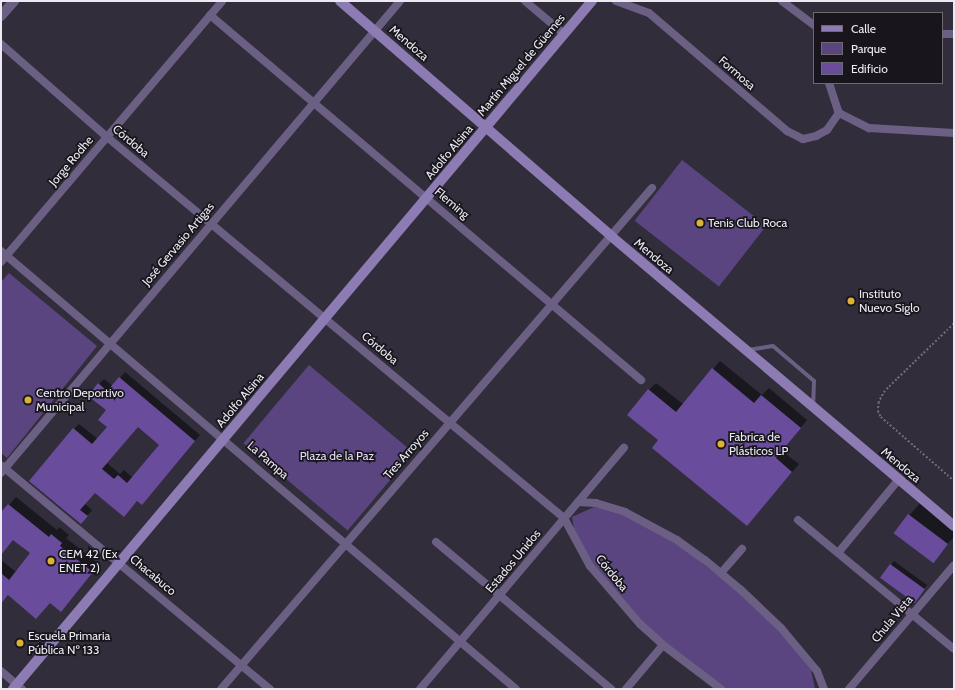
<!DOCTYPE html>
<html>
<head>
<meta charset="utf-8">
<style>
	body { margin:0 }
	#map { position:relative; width:955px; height:690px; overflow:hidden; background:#312d3a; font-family:Cabin,sans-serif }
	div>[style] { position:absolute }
	.green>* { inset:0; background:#5a4581; transform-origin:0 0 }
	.shadow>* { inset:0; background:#0007 }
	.building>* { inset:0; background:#6a4c9d; transform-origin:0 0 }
	.path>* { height:1.5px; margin-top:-0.75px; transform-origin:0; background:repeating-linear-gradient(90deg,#6d6975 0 2px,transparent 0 4px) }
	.service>* { height:4px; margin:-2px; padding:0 2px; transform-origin:2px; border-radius:2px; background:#6b6084 }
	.minor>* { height:8px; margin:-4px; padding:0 4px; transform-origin:4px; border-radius:4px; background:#6b6084 }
	.tertiary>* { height:10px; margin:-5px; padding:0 5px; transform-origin:5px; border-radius:5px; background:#6b6084 }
	.secondary>* { height:10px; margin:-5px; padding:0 5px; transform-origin:5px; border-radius:5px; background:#8d7bb4 }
	.dots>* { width:11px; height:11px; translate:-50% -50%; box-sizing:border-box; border:2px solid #18161c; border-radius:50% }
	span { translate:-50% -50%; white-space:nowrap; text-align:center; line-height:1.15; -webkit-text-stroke:3.5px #18161c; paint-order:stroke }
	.street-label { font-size:12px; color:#ece9f2 }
	.poi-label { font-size:12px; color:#ece9f2 }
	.left { translate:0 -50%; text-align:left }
	.park-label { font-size:12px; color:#e2dcf2 }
	.frame { position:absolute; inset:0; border:2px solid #ece9f2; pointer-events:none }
	.legend { position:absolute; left:813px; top:12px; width:130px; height:72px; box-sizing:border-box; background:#18161c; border:1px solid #6d6a72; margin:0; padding:5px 7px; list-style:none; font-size:12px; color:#ece9f2 }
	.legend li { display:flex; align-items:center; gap:8px; height:20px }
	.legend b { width:20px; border:1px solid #6d6a72 }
</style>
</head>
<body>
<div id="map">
	<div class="green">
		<i style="left:682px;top:160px;width:107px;height:77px;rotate:38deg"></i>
		<i style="clip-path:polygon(9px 273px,97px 346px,7px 458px,1px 453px,1px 282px)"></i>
		<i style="left:309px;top:365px;width:136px;height:102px;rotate:40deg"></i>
		<i style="clip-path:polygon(594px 507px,610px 508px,676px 542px,764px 613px,811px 670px,815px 689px,726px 689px,664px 645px,592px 565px,575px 536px,572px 517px)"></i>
	</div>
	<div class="shadow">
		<i style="clip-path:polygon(720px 361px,762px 395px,769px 388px,807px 420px,782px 451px,799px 464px,747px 525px,659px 440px,649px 390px,656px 383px,683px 404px)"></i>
		<i style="clip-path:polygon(evenodd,125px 372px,200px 435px,147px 498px,138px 500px,124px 516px,95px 492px,85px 504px,92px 510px,81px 523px,74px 429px,79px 424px,98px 439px,108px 427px,107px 410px,99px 384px,104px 379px,113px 386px,125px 372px,138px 426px,160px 445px,133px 478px,124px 470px,120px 474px,107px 463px,138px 426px)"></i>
		<i style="clip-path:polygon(16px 497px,57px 530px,59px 527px,69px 535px,66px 538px,99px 564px,68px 603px,9px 594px,1px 604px,1px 560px,16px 572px,31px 553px,14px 539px,3px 551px,1px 549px,1px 514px)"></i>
		<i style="clip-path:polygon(920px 503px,954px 530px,954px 537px,942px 550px,895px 532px)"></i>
		<i style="clip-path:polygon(894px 561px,927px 585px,917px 597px,891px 565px)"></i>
	</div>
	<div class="building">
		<i style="clip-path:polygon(712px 368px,754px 403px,761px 395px,801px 428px,776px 458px,792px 472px,747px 526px,652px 448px,658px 440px,627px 415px,648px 389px,676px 412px)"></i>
		<i style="clip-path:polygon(evenodd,119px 377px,195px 441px,142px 505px,137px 501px,124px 517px,95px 493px,80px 510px,88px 516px,81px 524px,29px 481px,73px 428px,92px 444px,107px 427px,98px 420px,106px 410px,88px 396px,98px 383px,107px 391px,119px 377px,138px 427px,159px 445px,127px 483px,118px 475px,114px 479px,102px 469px,138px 427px)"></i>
		<i style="clip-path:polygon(8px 504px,49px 537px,51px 534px,62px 543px,60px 546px,93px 572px,61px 612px,50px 603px,36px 619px,8px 595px,1px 604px,1px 573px,9px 580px,30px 553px,13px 540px,1px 555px,1px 512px)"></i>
		<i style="left:908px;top:514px;width:50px;height:24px;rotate:37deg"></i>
		<i style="left:890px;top:564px;width:43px;height:17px;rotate:36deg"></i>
	</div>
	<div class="path">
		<i style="left:954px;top:324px;width:96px;rotate:135.8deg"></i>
		<i style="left:885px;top:391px;width:13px;rotate:119deg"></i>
		<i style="left:879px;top:402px;width:9px;rotate:96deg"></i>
		<i style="left:878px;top:411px;width:7px;rotate:63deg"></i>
		<i style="left:881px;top:417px;width:97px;rotate:41.2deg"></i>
	</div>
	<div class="service">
		<i style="left:748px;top:350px;width:25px;rotate:-9deg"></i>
		<i style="left:773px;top:346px;width:54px;rotate:40.5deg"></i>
		<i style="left:814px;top:381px;width:25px;rotate:92deg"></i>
	</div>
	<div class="minor">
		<i style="left:525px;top:1px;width:51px;rotate:40.2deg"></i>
		<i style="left:616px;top:1px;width:35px;rotate:20deg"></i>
		<i style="left:649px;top:13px;width:182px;rotate:40.5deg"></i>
		<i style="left:787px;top:131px;width:18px;rotate:27deg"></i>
		<i style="left:803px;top:139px;width:13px;rotate:-13deg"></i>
		<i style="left:816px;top:136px;width:13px;rotate:-29deg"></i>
		<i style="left:827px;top:130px;width:21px;rotate:-55deg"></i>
		<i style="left:782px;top:1px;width:40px;rotate:37deg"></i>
		<i style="left:210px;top:15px;width:565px;rotate:40.26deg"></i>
		<i style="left:942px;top:34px;width:12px"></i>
		<i style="left:1px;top:44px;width:141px;rotate:41.3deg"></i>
		<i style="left:107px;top:137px;width:595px;rotate:39.82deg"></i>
		<i style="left:564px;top:518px;width:55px;rotate:61.6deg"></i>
		<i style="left:590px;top:566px;width:77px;rotate:49.2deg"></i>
		<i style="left:640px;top:624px;width:31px;rotate:42deg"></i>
		<i style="left:663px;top:645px;width:73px;rotate:37.2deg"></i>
		<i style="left:829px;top:83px;width:32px;rotate:72deg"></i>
		<i style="left:839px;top:113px;width:34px;rotate:27deg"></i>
		<i style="left:869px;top:128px;width:85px;rotate:3.4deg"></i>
		<i style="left:1px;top:251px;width:676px;rotate:40.38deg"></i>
		<i style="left:1px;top:262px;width:342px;rotate:-49.7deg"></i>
		<i style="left:2px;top:466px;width:349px;rotate:39.8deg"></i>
		<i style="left:1px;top:473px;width:618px;rotate:-49.79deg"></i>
		<i style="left:578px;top:502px;width:18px;rotate:3deg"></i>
		<i style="left:596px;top:503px;width:30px;rotate:17deg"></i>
		<i style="left:625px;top:512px;width:59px;rotate:28.3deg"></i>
		<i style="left:677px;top:540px;width:34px;rotate:36deg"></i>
		<i style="left:705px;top:560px;width:47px;rotate:39.8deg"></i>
		<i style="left:741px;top:590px;width:55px;rotate:43.5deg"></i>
		<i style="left:781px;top:628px;width:56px;rotate:50.1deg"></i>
		<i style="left:817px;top:671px;width:19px;rotate:69deg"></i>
		<i style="left:798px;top:520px;width:202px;rotate:39.6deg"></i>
		<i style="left:436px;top:542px;width:229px;rotate:40deg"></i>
		<i style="left:838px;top:553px;width:96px;rotate:-50.5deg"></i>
		<i style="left:721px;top:573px;width:32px;rotate:-49deg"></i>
		<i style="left:1px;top:671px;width:28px;rotate:41deg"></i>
		<i style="left:221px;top:689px;width:661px;rotate:-49.3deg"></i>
		<i style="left:420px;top:689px;width:316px;rotate:-49.8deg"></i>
		<i style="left:626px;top:689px;width:57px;rotate:-49.9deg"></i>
		<i style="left:849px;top:689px;width:162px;rotate:-49.7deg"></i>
	</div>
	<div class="tertiary">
		<i style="left:1px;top:16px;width:20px;rotate:-49deg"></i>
	</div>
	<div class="secondary">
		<i style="left:340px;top:1px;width:359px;rotate:40.9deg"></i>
		<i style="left:611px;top:236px;width:449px;rotate:40.2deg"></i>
		<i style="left:13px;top:689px;width:899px;rotate:-49.92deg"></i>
	</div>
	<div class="dots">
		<i style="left:700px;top:223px;background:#ddb133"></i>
		<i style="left:851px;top:301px;background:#ddb133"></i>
		<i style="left:28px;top:400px;background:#ddb133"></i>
		<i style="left:721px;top:444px;background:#ddb133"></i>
		<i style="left:51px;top:561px;background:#ddb133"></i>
		<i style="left:20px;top:643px;background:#ddb133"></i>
	</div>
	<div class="street-label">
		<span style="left:409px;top:43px;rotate:41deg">Mendoza</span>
		<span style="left:521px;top:65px;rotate:-50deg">Martín Miguel de Güemes</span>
		<span style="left:737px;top:73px;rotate:41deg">Formosa</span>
		<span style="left:131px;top:141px;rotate:40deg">Córdoba</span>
		<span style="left:449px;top:152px;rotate:-50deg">Adolfo Alsina</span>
		<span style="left:71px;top:161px;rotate:-50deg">Jorge Rodhe</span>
		<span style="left:452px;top:203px;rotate:40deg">Fleming</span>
		<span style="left:178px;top:244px;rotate:-50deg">José Gervasio Artigas</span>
		<span style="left:654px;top:256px;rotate:40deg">Mendoza</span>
		<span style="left:380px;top:348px;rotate:40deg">Córdoba</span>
		<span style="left:240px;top:400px;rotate:-50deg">Adolfo Alsina</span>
		<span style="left:406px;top:454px;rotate:-49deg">Tres Arroyos</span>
		<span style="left:268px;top:460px;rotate:41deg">La Pampa</span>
		<span style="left:901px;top:465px;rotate:40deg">Mendoza</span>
		<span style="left:513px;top:561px;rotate:-50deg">Estados Unidos</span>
		<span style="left:612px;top:573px;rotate:51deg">Córdoba</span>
		<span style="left:153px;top:575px;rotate:40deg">Chacabuco</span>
		<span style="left:892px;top:619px;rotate:-50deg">Chula Vista</span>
	</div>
	<div class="poi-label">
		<span class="left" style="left:708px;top:223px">Tenis Club Roca</span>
		<span class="left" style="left:859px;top:301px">Instituto<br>Nuevo Siglo</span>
		<span class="left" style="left:36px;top:400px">Centro Deportivo<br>Municipal</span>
		<span class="left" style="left:729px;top:444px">Fabrica de<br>Plásticos LP</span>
		<span class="left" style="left:59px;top:561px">CEM 42 (Ex<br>ENET 2)</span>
		<span class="left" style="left:28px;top:643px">Escuela Primaria<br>Pública Nº 133</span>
	</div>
	<div class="park-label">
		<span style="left:337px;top:456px">Plaza de la Paz</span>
	</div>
	<div class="frame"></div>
	<ul class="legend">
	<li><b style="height:5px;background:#8d7bb4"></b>Calle</li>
	<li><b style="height:11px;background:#5a4581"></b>Parque</li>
	<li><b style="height:11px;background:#6a4c9d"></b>Edificio</li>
	</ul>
</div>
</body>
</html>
